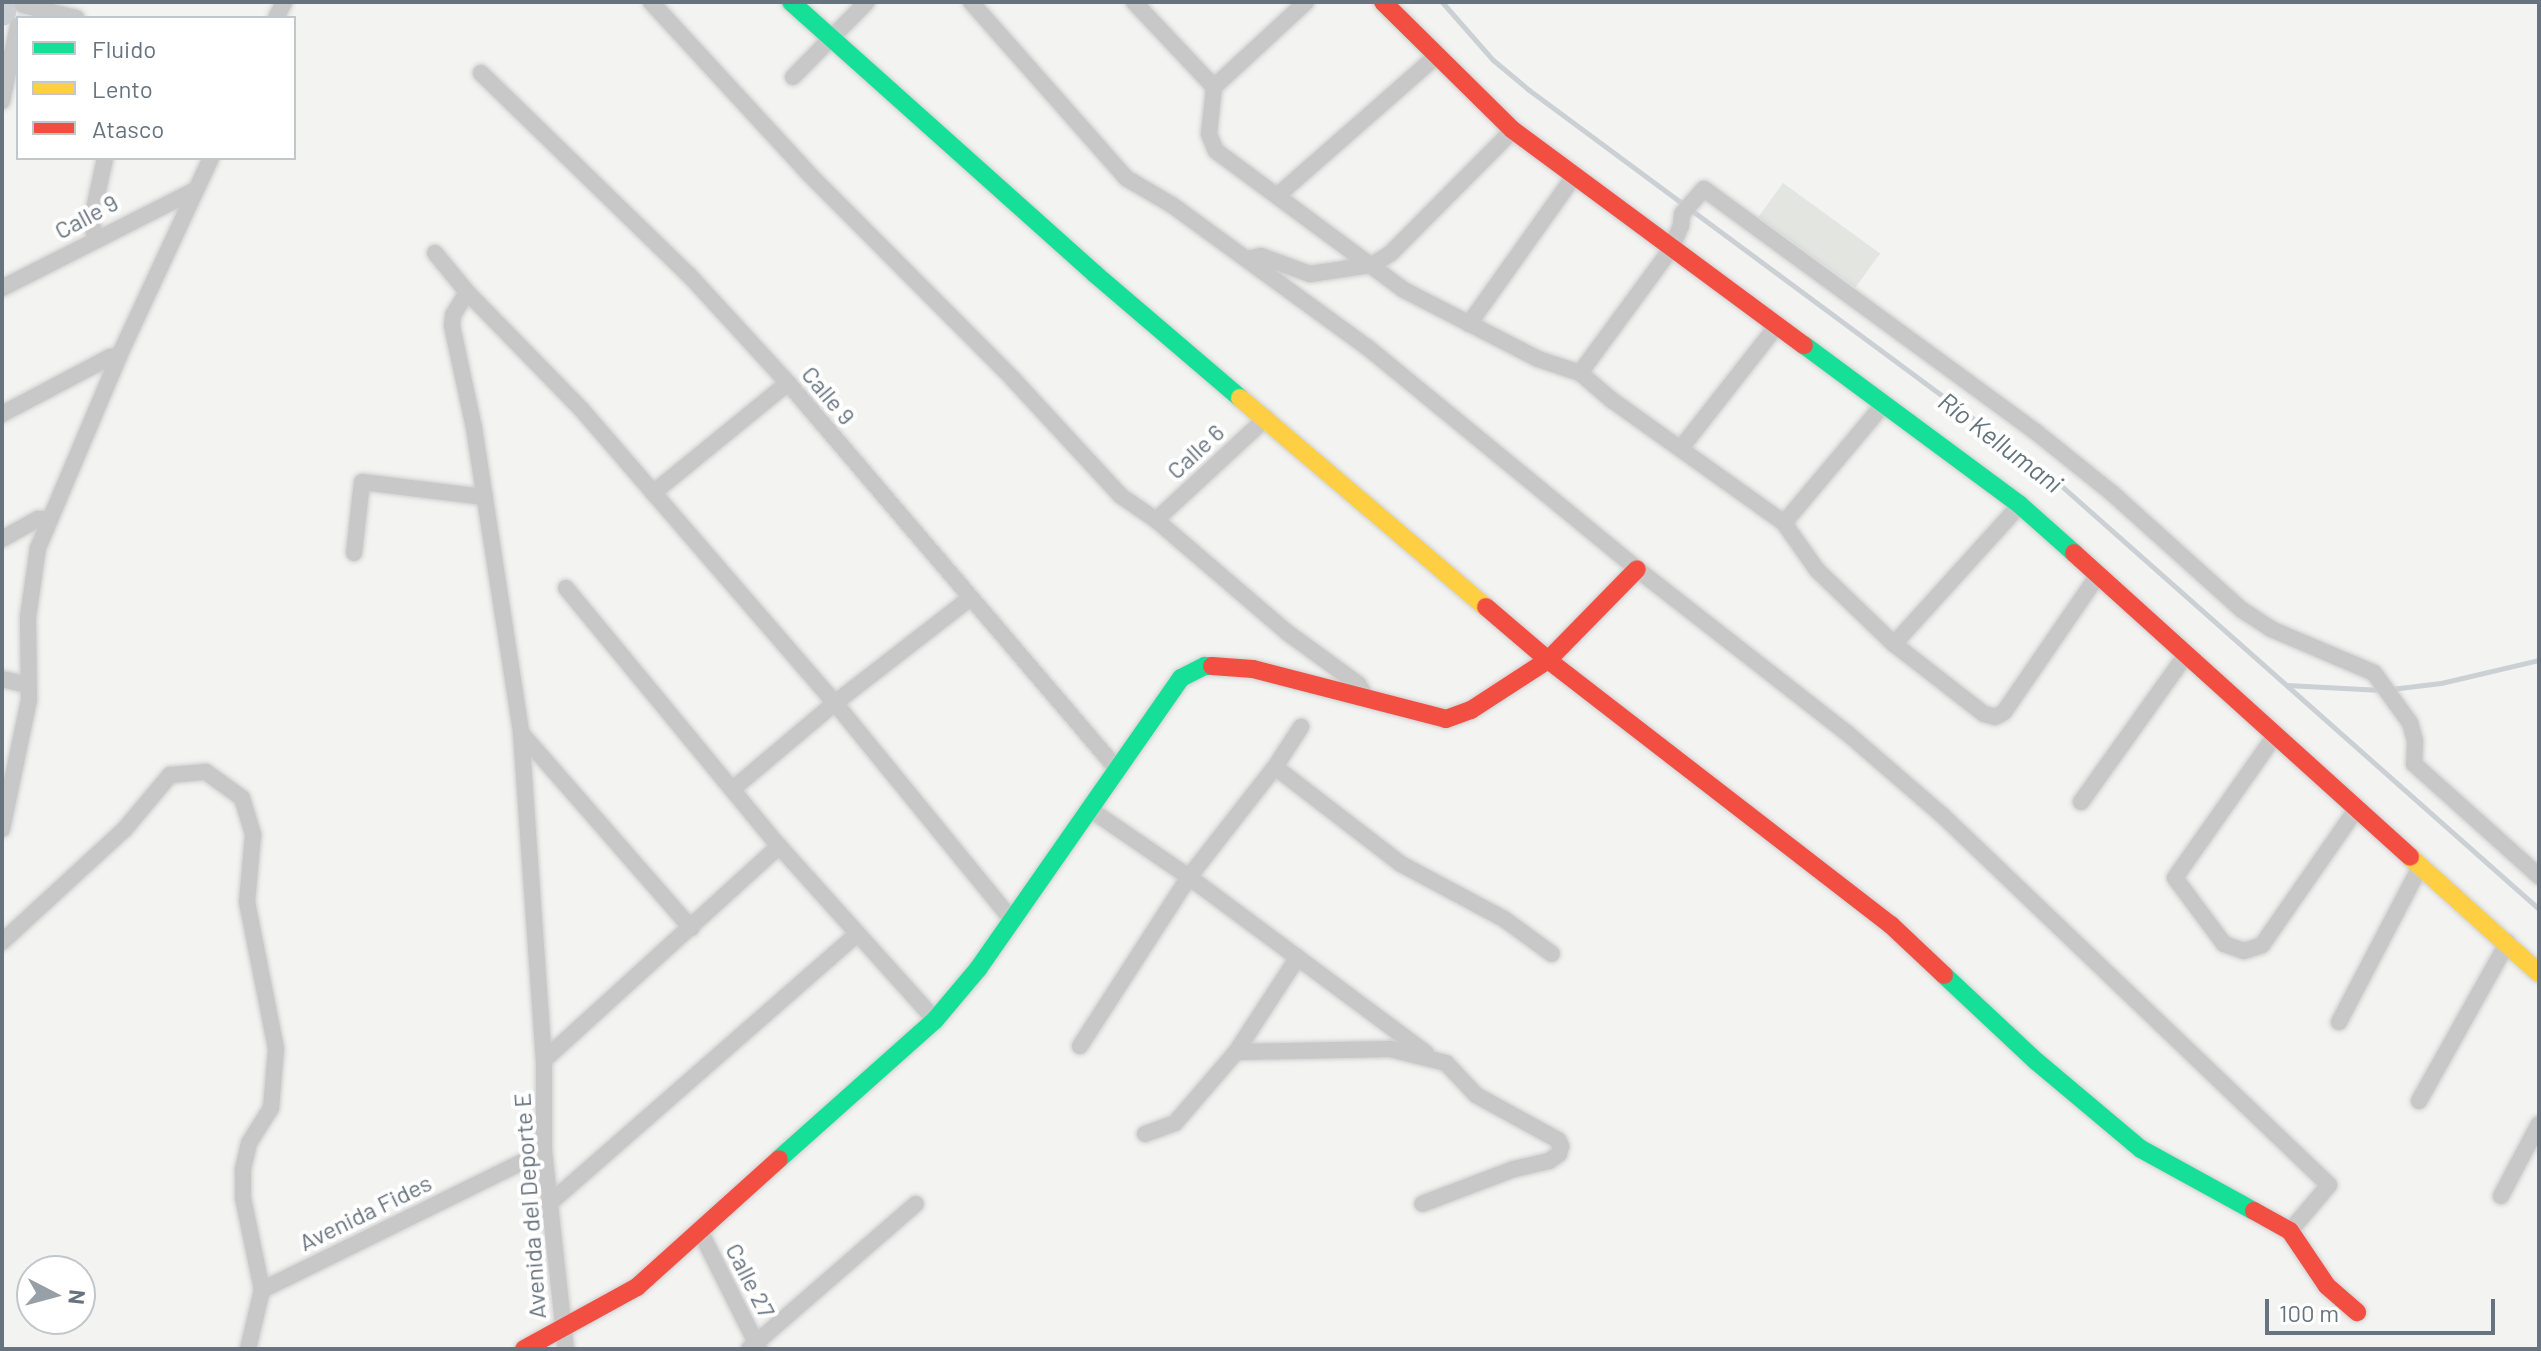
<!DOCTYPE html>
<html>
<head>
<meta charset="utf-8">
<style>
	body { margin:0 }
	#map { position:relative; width:2541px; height:1351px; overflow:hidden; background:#f3f3f2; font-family:Barlow,sans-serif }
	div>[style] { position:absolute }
	.green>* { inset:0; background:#e2e5e0; transform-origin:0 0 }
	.stream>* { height:5px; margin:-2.5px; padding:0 2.5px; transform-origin:2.5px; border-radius:2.5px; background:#cad0d3 }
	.river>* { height:28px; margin:-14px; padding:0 14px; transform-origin:14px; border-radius:14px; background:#cad0d3 }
	.roads { filter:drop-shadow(0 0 2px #cfcfd0) drop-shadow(0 0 2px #cfcfd0) }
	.street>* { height:16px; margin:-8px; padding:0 8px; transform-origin:8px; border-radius:8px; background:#c8c8c9 }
	.fast>* { height:18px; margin:-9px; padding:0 9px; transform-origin:9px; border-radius:9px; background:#16e098 }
	.slow>* { height:18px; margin:-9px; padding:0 9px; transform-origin:9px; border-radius:9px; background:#ffcf43 }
	.jam>* { height:18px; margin:-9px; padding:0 9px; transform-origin:9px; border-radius:9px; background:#f24e42 }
	span { translate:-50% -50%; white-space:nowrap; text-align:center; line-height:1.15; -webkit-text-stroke:8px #fff; paint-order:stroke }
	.street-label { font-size:24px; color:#67737e }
	.water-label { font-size:26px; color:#63747b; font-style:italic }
	.frame { position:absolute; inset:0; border:4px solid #67737e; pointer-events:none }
	.legend { position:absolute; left:16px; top:16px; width:280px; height:144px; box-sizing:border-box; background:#fff; border:2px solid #c2c7cb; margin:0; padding:10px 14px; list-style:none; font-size:24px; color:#67737e }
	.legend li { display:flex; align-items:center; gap:16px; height:40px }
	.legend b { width:40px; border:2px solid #c2c7cb }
	.north { position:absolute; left:16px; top:1255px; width:80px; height:80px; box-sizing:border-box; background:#fff; border:2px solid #c2c7cb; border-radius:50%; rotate:96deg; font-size:22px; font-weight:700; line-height:32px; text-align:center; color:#67737e }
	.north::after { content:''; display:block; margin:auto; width:28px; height:36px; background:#98a0a7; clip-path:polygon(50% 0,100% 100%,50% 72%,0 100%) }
	.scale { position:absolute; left:2265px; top:1299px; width:230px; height:36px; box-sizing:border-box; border:4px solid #67737e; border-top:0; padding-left:10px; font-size:24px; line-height:28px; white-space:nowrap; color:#67737e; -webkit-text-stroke:6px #fff; paint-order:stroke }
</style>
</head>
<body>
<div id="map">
	<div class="green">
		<i style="left:1783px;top:183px;width:120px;height:42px;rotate:36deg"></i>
	</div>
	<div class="stream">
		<i style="left:1442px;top:2px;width:77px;rotate:48.7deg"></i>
		<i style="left:1493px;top:60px;width:47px;rotate:39.8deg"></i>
		<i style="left:1529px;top:90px;width:646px;rotate:36.5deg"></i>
		<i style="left:2048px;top:474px;width:656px;rotate:41.54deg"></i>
		<i style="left:2287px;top:685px;width:94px;rotate:3deg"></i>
		<i style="left:2391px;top:689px;width:50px;rotate:-6.8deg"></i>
		<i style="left:2441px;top:683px;width:101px;rotate:-13.2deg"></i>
	</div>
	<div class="river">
		<i style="left:2px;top:12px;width:10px;rotate:-79deg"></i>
	</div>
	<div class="roads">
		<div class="street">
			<i style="left:651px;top:2px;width:234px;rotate:47.4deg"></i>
			<i style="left:809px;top:174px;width:289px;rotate:45.1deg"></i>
			<i style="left:1013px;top:379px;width:159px;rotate:47.3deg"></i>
			<i style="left:1121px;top:496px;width:42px;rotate:34.4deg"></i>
			<i style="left:1156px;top:520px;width:174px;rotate:40.6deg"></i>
			<i style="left:1288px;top:633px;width:87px;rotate:36.1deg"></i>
			<i style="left:1358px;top:684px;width:15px;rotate:58deg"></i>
			<i style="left:971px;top:2px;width:235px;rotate:48.6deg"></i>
			<i style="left:1126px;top:178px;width:53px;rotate:30.4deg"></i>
			<i style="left:1172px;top:205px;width:241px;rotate:36.1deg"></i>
			<i style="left:1367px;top:347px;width:350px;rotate:39.4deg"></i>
			<i style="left:1637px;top:569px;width:266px;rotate:38deg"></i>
			<i style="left:1847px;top:733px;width:124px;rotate:40.8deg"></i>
			<i style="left:1941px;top:814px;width:537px;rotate:43.72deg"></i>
			<i style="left:2329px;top:1185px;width:60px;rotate:130.3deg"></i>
			<i style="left:1134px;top:2px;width:117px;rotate:46.7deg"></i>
			<i style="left:1214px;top:87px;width:47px;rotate:96.1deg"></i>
			<i style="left:1209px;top:134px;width:18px;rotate:68deg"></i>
			<i style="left:1216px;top:151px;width:234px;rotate:36.5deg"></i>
			<i style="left:1404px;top:290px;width:151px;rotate:27.2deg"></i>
			<i style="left:1538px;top:359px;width:44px;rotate:18.4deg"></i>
			<i style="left:1580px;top:373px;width:43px;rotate:40.3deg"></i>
			<i style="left:1613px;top:401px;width:210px;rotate:35.5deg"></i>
			<i style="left:1784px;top:523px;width:57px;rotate:54.9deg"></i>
			<i style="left:1817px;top:570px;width:107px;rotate:43.9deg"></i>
			<i style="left:1894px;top:644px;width:114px;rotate:37.9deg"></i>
			<i style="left:1984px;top:714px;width:11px;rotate:15deg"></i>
			<i style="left:1995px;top:717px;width:10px;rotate:-29deg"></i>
			<i style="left:2004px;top:712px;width:166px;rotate:-55.5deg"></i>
			<i style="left:23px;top:5px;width:55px;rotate:13.8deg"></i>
			<i style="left:276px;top:18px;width:18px;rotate:-63deg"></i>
			<i style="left:481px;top:73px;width:290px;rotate:44.2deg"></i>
			<i style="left:689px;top:275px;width:147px;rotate:47.5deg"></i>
			<i style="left:788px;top:383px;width:507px;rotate:49.56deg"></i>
			<i style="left:793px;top:77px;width:105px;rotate:-45.4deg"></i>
			<i style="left:1214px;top:87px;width:125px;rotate:-42.7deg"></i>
			<i style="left:2px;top:101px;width:77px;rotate:-78deg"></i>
			<i style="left:1277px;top:196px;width:210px;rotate:-41.3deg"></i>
			<i style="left:96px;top:238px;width:16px;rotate:-108deg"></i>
			<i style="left:91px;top:223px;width:66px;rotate:-77.8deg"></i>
			<i style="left:435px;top:253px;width:50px;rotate:50.6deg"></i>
			<i style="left:467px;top:292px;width:165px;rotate:45.7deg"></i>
			<i style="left:582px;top:410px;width:387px;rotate:49.2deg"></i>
			<i style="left:835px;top:703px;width:279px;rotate:50.8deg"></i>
			<i style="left:1247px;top:259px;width:14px;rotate:-12deg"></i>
			<i style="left:1261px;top:256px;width:52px;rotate:20.2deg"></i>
			<i style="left:1310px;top:274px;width:63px;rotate:-8.3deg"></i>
			<i style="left:1372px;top:265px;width:22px;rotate:-32deg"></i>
			<i style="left:1391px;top:253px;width:173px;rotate:-45.2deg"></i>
			<i style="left:2px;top:288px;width:216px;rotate:-26.9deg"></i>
			<i style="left:467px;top:292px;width:27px;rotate:121deg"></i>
			<i style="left:453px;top:315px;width:11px;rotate:95deg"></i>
			<i style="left:452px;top:326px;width:104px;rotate:77.8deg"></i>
			<i style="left:474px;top:428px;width:309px;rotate:81.2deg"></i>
			<i style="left:521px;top:733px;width:328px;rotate:86deg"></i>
			<i style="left:544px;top:1060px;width:91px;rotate:90deg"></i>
			<i style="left:544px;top:1151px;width:199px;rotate:83.7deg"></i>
			<i style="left:1469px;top:324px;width:183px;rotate:-54.6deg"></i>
			<i style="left:1580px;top:373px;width:154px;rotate:-53.7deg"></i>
			<i style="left:1671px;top:249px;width:25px;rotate:-67deg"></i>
			<i style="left:1681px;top:226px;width:12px;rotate:-85deg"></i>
			<i style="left:1682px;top:214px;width:33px;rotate:-49deg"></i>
			<i style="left:1704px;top:189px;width:411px;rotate:36.2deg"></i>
			<i style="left:2036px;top:432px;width:97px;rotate:38.8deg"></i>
			<i style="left:2112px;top:493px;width:175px;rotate:42deg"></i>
			<i style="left:2242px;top:610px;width:35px;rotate:33deg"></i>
			<i style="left:2271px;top:629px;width:112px;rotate:23.1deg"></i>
			<i style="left:2374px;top:673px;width:62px;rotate:54.2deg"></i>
			<i style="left:2410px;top:723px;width:19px;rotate:74deg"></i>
			<i style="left:2415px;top:741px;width:23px;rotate:92deg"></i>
			<i style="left:2414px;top:764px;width:168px;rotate:41.9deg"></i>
			<i style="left:2px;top:414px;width:122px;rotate:-27.8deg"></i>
			<i style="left:110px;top:357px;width:9px;rotate:-6deg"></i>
			<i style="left:1681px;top:448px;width:154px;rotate:-51.9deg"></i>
			<i style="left:653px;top:493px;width:174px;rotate:-39.2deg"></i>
			<i style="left:1156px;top:520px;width:150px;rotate:-42.8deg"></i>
			<i style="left:1784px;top:523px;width:154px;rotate:-50deg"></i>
			<i style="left:2px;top:539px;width:41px;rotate:-29.1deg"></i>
			<i style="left:38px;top:519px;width:9px"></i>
			<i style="left:354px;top:553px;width:71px;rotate:-83.6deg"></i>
			<i style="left:362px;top:482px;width:124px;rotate:7deg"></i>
			<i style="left:566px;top:588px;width:335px;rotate:50.5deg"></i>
			<i style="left:779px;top:846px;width:234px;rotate:48.1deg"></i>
			<i style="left:1894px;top:644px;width:188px;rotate:-47.8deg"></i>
			<i style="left:2px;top:679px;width:26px;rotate:13deg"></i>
			<i style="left:521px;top:733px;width:259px;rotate:48.9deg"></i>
			<i style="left:2274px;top:737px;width:172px;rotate:125.1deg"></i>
			<i style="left:2175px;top:878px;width:82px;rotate:53.4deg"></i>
			<i style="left:2224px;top:944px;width:21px;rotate:19deg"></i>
			<i style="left:2244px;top:951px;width:19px;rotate:-18deg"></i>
			<i style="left:2262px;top:945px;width:165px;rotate:-55.2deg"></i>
			<i style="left:1275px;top:767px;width:159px;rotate:37.6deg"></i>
			<i style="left:1401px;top:864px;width:117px;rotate:28.1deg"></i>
			<i style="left:1504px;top:919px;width:59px;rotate:36.1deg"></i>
			<i style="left:734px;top:788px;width:132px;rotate:-40.1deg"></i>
			<i style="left:835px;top:703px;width:170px;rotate:-37.8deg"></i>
			<i style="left:2081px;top:802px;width:179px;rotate:-54.5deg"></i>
			<i style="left:1091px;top:810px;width:119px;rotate:34.4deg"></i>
			<i style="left:1189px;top:877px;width:295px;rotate:36.6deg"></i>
			<i style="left:2px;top:829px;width:132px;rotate:-78.2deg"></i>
			<i style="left:29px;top:700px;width:83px;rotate:-90.7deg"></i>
			<i style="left:28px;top:617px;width:70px;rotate:-81.8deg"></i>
			<i style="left:38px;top:548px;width:208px;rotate:-67.1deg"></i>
			<i style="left:119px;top:356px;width:218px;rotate:-65.1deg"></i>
			<i style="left:2px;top:942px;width:166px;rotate:-42.6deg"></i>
			<i style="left:124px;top:830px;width:72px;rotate:-50.1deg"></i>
			<i style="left:170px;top:775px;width:36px;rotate:-5deg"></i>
			<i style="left:206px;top:772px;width:44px;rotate:35.8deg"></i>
			<i style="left:242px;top:798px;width:39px;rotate:73deg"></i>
			<i style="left:253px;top:835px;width:67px;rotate:95.1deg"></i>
			<i style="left:247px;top:902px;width:150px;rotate:78.8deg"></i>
			<i style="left:276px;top:1049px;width:59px;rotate:94.8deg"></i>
			<i style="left:271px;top:1108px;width:41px;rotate:122.2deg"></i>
			<i style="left:249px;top:1143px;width:28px;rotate:103deg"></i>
			<i style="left:243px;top:1170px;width:28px;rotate:90deg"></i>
			<i style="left:243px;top:1198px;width:94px;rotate:78.3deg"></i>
			<i style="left:2339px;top:1022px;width:175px;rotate:-62.4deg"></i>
			<i style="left:1080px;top:1046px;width:201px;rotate:-57.2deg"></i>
			<i style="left:1189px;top:877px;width:140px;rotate:-52deg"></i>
			<i style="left:1275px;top:767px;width:48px;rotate:-57deg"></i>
			<i style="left:1236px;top:1052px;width:113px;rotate:-56.9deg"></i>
			<i style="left:544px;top:1060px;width:318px;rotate:-42.3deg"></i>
			<i style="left:2419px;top:1101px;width:182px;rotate:-60.8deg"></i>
			<i style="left:1145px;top:1134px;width:32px;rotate:-20deg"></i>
			<i style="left:1175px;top:1123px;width:94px;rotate:-49.3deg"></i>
			<i style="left:1236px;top:1052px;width:154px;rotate:-1.1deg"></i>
			<i style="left:1390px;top:1049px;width:58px;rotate:14deg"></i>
			<i style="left:1446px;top:1063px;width:44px;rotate:46.8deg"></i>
			<i style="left:1476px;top:1095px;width:94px;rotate:28.8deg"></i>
			<i style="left:1558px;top:1140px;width:7px;rotate:63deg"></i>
			<i style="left:1561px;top:1146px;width:8px;rotate:104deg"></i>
			<i style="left:1559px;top:1154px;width:12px;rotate:145deg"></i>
			<i style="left:1549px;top:1161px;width:36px;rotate:167deg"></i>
			<i style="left:1514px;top:1169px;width:98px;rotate:159.2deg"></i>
			<i style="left:2501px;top:1196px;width:81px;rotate:-62.2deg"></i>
			<i style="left:551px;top:1202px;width:405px;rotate:-41.2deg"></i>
			<i style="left:701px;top:1233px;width:130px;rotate:63.4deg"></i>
			<i style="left:248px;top:1349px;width:61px;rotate:-76.7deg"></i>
			<i style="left:262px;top:1290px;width:314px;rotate:-26.2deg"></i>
			<i style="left:749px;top:1349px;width:221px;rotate:-41deg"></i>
		</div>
		<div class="fast">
			<i style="left:791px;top:2px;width:408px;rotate:41.8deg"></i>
			<i style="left:1095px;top:274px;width:191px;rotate:40.5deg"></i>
			<i style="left:1804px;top:345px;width:269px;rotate:36.5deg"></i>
			<i style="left:2020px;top:505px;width:72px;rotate:41.6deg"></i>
			<i style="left:1944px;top:975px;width:126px;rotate:43.1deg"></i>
			<i style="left:2036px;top:1061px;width:137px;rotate:40deg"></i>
			<i style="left:2141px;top:1149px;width:129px;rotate:28.8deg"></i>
			<i style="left:779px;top:1159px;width:209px;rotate:-41.7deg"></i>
			<i style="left:935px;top:1020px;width:67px;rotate:-49.9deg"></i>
			<i style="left:978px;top:969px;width:355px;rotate:-55.1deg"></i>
			<i style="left:1181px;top:678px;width:27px;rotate:-27deg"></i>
			<i style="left:1205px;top:666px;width:7px"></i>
		</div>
		<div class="slow">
			<i style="left:1240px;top:398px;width:323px;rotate:40.4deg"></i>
			<i style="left:2410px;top:857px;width:173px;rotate:42deg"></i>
		</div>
		<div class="jam">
			<i style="left:1383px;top:2px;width:182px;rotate:44.6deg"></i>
			<i style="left:1513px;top:130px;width:362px;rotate:36.5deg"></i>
			<i style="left:2074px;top:553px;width:453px;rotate:42.1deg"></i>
			<i style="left:1486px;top:607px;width:82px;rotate:40.5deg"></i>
			<i style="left:1548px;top:660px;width:433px;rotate:37.7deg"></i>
			<i style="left:1891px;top:925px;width:73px;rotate:43.3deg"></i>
			<i style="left:1212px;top:666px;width:41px;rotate:4.2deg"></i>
			<i style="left:1253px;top:669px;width:199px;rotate:14.5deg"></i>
			<i style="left:1446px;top:719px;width:27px;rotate:-20deg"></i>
			<i style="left:1471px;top:710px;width:92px;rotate:-33deg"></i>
			<i style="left:1548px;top:660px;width:127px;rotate:-45.6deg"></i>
			<i style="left:2254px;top:1211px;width:41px;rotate:29.1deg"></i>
			<i style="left:2290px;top:1231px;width:66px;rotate:56.1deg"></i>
			<i style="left:2327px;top:1286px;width:40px;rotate:41deg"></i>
			<i style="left:524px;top:1349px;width:129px;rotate:-28.8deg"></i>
			<i style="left:637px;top:1287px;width:191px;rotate:-42deg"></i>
		</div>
	</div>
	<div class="street-label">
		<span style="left:86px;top:216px;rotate:-28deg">Calle 9</span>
		<span style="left:829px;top:395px;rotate:50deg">Calle 9</span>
		<span style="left:1195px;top:451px;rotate:-43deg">Calle 6</span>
		<span style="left:529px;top:1206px;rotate:-94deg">Avenida del Deporte E</span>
		<span style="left:365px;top:1212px;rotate:-26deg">Avenida Fides</span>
		<span style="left:751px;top:1280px;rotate:63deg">Calle 27</span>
	</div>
	<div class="water-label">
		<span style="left:2001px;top:442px;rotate:37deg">Río Kellumani</span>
	</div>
	<div class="frame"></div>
	<ul class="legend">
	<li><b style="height:10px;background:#16e098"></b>Fluido</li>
	<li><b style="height:10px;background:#ffcf43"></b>Lento</li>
	<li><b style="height:10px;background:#f24e42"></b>Atasco</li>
	</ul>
	<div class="north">N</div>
	<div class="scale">100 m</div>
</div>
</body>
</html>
